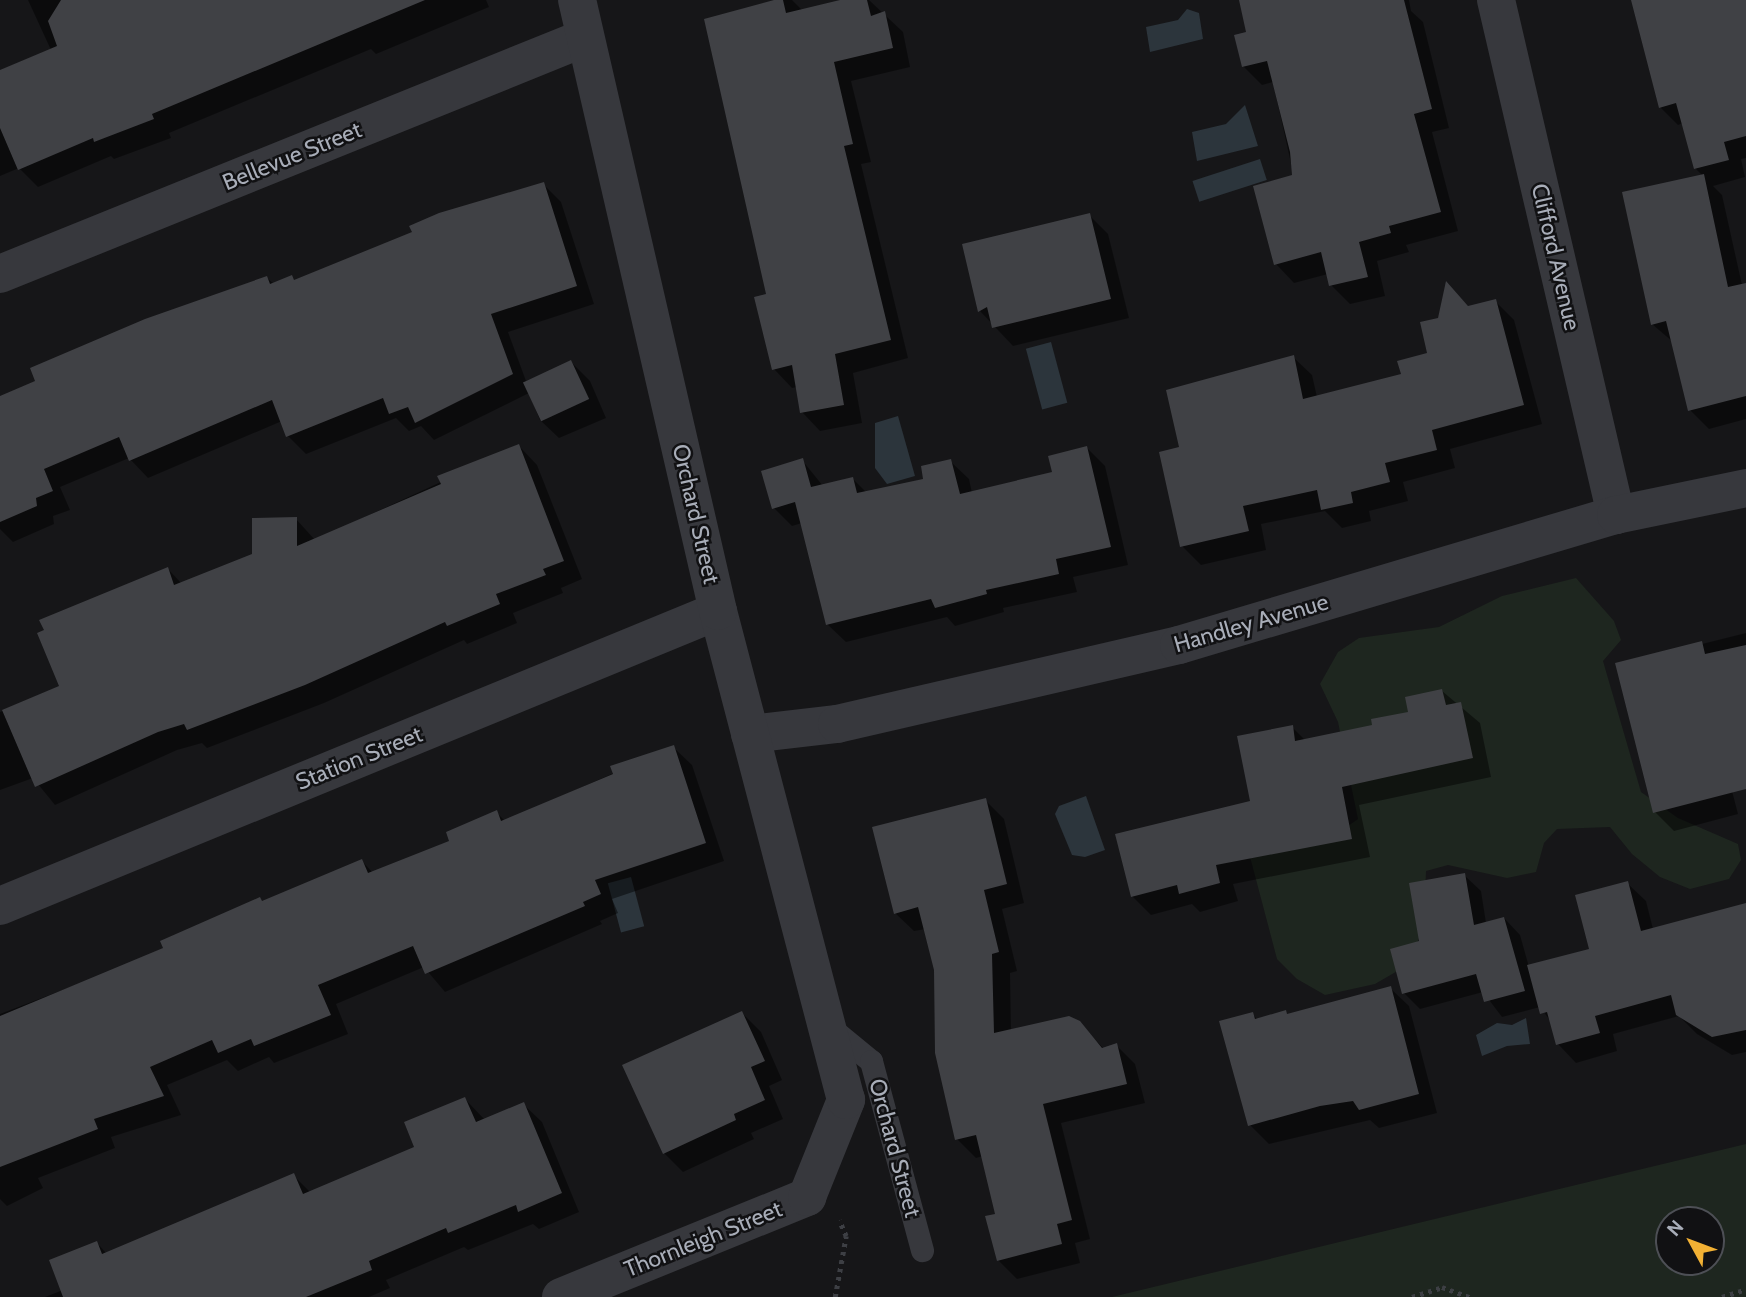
<!DOCTYPE html>
<html>
<head>
<meta charset="utf-8">
<style>
	body { margin:0 }
	#map { position:relative; width:1746px; height:1297px; overflow:hidden; background:#161618; font-family:Cabin,sans-serif }
	div>[style] { position:absolute }
	.green>* { inset:0; background:#1e261f }
	.water>* { inset:0; background:#2c353c; transform-origin:0 0 }
	.shadow>* { inset:0; background:#0007 }
	.building>* { inset:0; background:#404145; transform-origin:0 0 }
	.path>* { height:4.5px; margin-top:-2.25px; transform-origin:0; background:repeating-linear-gradient(90deg,#3d3f44 0 3.5px,transparent 0 8.5px) }
	.service>* { height:23px; margin:-11.5px; padding:0 11.5px; transform-origin:11.5px; border-radius:11.5px; background:#37383d }
	.minor>* { height:38px; margin:-19px; padding:0 19px; transform-origin:19px; border-radius:19px; background:#37383d }
	span { translate:-50% -50%; white-space:nowrap; text-align:center; line-height:1.15; -webkit-text-stroke:5px #111113; paint-order:stroke }
	.street-label { font-size:23px; color:#a8adb8 }
	.north { position:absolute; left:1655px; top:1206px; width:70px; height:70px; box-sizing:border-box; background:#111113; border:2px solid #4d4f55; border-radius:50%; rotate:311deg; font-size:19px; font-weight:700; line-height:28px; text-align:center; color:#a8adb8 }
	.north::after { content:''; display:block; margin:auto; width:24px; height:32px; background:#f2b134; clip-path:polygon(50% 0,100% 100%,50% 72%,0 100%) }
</style>
</head>
<body>
<div id="map">
	<div class="green">
		<i style="clip-path:polygon(1576px 578px,1614px 621px,1621px 640px,1603px 661px,1641px 792px,1678px 818px,1738px 844px,1741px 860px,1729px 879px,1690px 889px,1660px 877px,1632px 854px,1610px 827px,1557px 829px,1544px 843px,1536px 872px,1507px 878px,1448px 865px,1426px 871px,1424px 928px,1406px 966px,1375px 984px,1325px 995px,1297px 979px,1277px 959px,1249px 853px,1338px 833px,1358px 819px,1338px 722px,1320px 684px,1338px 652px,1359px 638px,1439px 627px,1502px 596px)"></i>
		<i style="clip-path:polygon(evenodd,1746px 1144px,1746px 1297px,1112px 1297px,1746px 1144px,1711px 1220px,1711px 1262px,1669px 1262px,1669px 1220px,1711px 1220px)"></i>
	</div>
	<div class="water">
		<i style="clip-path:polygon(1187px 9px,1199px 13px,1203px 39px,1150px 52px,1146px 27px,1178px 20px)"></i>
		<i style="clip-path:polygon(1245px 105px,1258px 146px,1197px 161px,1192px 132px,1226px 124px)"></i>
		<i style="left:1260px;top:159px;width:22px;height:71px;rotate:72deg"></i>
		<i style="left:1051px;top:342px;width:63px;height:26px;rotate:75deg"></i>
		<i style="clip-path:polygon(898px 416px,915px 476px,887px 484px,875px 468px,875px 423px)"></i>
		<i style="clip-path:polygon(1086px 796px,1105px 850px,1085px 857px,1072px 855px,1055px 814px,1059px 806px)"></i>
		<i style="left:631px;top:877px;width:51px;height:24px;rotate:75deg"></i>
		<i style="clip-path:polygon(1526px 1018px,1530px 1044px,1507px 1046px,1482px 1056px,1476px 1035px,1497px 1023px,1512px 1025px)"></i>
	</div>
	<div class="shadow">
		<i style="clip-path:polygon(28px 0,486px 0,489px 7px,376px 54px,371px 49px,169px 133px,171px 138px,114px 159px,111px 156px,38px 187px,19px 168px,0 176px,0 72px,51px 50px)"></i>
		<i style="clip-path:polygon(781px 0,792px 0,803px 11px,848px 0,869px 0,903px 32px,910px 67px,851px 81px,871px 162px,861px 164px,908px 358px,853px 373px,862px 423px,820px 431px,802px 412px,797px 387px,792px 388px,774px 369px,768px 295px)"></i>
		<i style="clip-path:polygon(1241px 0,1409px 0,1411px 11px,1423px 22px,1449px 128px,1432px 132px,1458px 231px,1406px 245px,1409px 252px,1377px 261px,1385px 296px,1350px 304px,1331px 285px,1328px 274px,1294px 283px,1276px 264px,1294px 177px,1273px 82px,1262px 85px,1243px 66px,1248px 33px)"></i>
		<i style="clip-path:polygon(1634px 0,1746px 0,1746px 158px,1741px 159px,1745px 177px,1713px 186px,1722px 195px,1742px 285px,1746px 284px,1746px 419px,1709px 429px,1690px 410px,1673px 342px,1652px 324px,1703px 176px,1695px 168px,1683px 123px,1678px 125px,1660px 107px)"></i>
		<i style="clip-path:polygon(543px 184px,561px 202px,594px 304px,508px 332px,526px 381px,571px 362px,590px 381px,606px 418px,559px 438px,540px 420px,529px 393px,434px 440px,421px 426px,409px 431px,396px 418px,306px 454px,288px 436px,282px 421px,148px 478px,129px 458px,60px 487px,70px 510px,53px 516px,54px 524px,13px 542px,0 529px,0 397px,267px 278px,274px 284px,295px 281px)"></i>
		<i style="clip-path:polygon(1089px 215px,1108px 234px,1129px 318px,1013px 346px,980px 311px)"></i>
		<i style="clip-path:polygon(1447px 285px,1470px 308px,1495px 301px,1514px 320px,1542px 424px,1450px 449px,1455px 468px,1403px 482px,1408px 501px,1369px 511px,1371px 521px,1342px 528px,1325px 511px,1261px 524px,1266px 550px,1201px 565px,1182px 546px,1181px 448px,1293px 357px,1312px 375px,1317px 397px,1403px 375px,1429px 354px)"></i>
		<i style="clip-path:polygon(519px 446px,537px 465px,582px 579px,561px 588px,563px 593px,513px 613px,517px 623px,467px 644px,464px 640px,324px 703px,207px 748px,202px 743px,177px 750px,55px 805px,33px 778px,0 790px,0 712px,62px 687px,168px 569px,182px 584px,254px 555px,296px 519px,315px 540px)"></i>
		<i style="clip-path:polygon(1087px 448px,1105px 466px,1128px 565px,1073px 577px,1077px 592px,1003px 608px,1004px 612px,955px 626px,947px 617px,846px 642px,827px 624px,802px 523px,792px 526px,774px 508px,802px 460px,823px 486px,853px 479px,867px 493px,925px 480px,950px 461px,969px 479px,972px 493px,1054px 473px)"></i>
		<i style="clip-path:polygon(1746px 633px,1746px 755px,1724px 760px,1738px 814px,1674px 831px,1655px 812px,1618px 665px)"></i>
		<i style="clip-path:polygon(1442px 691px,1480px 723px,1491px 777px,1359px 805px,1370px 857px,1233px 884px,1238px 901px,1200px 912px,1192px 904px,1151px 915px,1132px 896px,1252px 802px,1292px 727px,1306px 741px,1374px 727px,1410px 713px)"></i>
		<i style="clip-path:polygon(673px 747px,692px 765px,724px 861px,612px 899px,618px 913px,600px 921px,602px 924px,445px 992px,424px 967px,336px 1004px,348px 1034px,274px 1063px,269px 1057px,238px 1071px,227px 1060px,167px 1085px,181px 1115px,111px 1137px,115px 1148px,38px 1178px,43px 1188px,7px 1206px,0 1199px,0 1014px,107px 973px,362px 861px,373px 873px,452px 842px,496px 812px,505px 821px)"></i>
		<i style="clip-path:polygon(985px 800px,1004px 819px,1024px 903px,1002px 909px,1017px 971px,1010px 973px,1011px 1031px,1079px 1022px,1104px 1049px,1116px 1045px,1135px 1064px,1145px 1103px,1061px 1123px,1090px 1239px,1075px 1243px,1080px 1263px,1017px 1279px,998px 1260px,997px 1215px,983px 1156px,976px 1158px,957px 1139px,936px 970px,926px 929px,914px 931px,895px 913px)"></i>
		<i style="clip-path:polygon(1464px 875px,1481px 891px,1486px 923px,1504px 918px,1520px 935px,1529px 967px,1592px 950px,1627px 883px,1646px 901px,1653px 929px,1746px 907px,1746px 1052px,1732px 1055px,1697px 1034px,1679px 1016px,1613px 1034px,1617px 1051px,1576px 1063px,1558px 1044px,1552px 1023px,1540px 1007px,1502px 1017px,1483px 992px,1420px 1009px,1404px 993px,1421px 942px)"></i>
		<i style="clip-path:polygon(1390px 988px,1409px 1006px,1437px 1113px,1379px 1128px,1370px 1120px,1269px 1144px,1250px 1125px,1252px 1014px,1258px 1020px,1288px 1015px)"></i>
		<i style="clip-path:polygon(742px 1013px,761px 1032px,782px 1080px,769px 1086px,783px 1119px,751px 1133px,754px 1139px,683px 1172px,664px 1153px)"></i>
		<i style="clip-path:polygon(465px 1099px,485px 1120px,523px 1104px,542px 1122px,579px 1212px,539px 1229px,533px 1224px,468px 1250px,464px 1247px,386px 1280px,390px 1288px,369px 1297px,45px 1297px,63px 1290px,97px 1243px,107px 1254px,294px 1176px,311px 1193px,416px 1148px)"></i>
	</div>
	<div class="building">
		<i style="clip-path:polygon(61px 0,425px 0,152px 114px,154px 119px,94px 142px,93px 138px,18px 170px,0 128px,0 70px,57px 46px,48px 21px)"></i>
		<i style="clip-path:polygon(774px 0,783px 0,786px 13px,840px 0,867px 0,871px 16px,885px 11px,893px 48px,834px 62px,853px 144px,844px 146px,891px 340px,835px 354px,844px 405px,800px 413px,792px 365px,772px 370px,754px 297px,766px 294px,704px 19px)"></i>
		<i style="clip-path:polygon(1239px 0,1404px 0,1432px 109px,1414px 114px,1441px 212px,1389px 226px,1391px 233px,1359px 242px,1368px 277px,1329px 286px,1321px 252px,1274px 265px,1253px 186px,1292px 175px,1290px 152px,1267px 61px,1242px 67px,1234px 35px,1246px 32px)"></i>
		<i style="clip-path:polygon(1631px 0,1746px 0,1746px 136px,1724px 142px,1729px 160px,1694px 169px,1676px 103px,1659px 108px)"></i>
		<i style="clip-path:polygon(1704px 174px,1728px 287px,1746px 283px,1746px 396px,1688px 411px,1666px 321px,1651px 325px,1622px 192px)"></i>
		<i style="clip-path:polygon(544px 182px,577px 286px,491px 314px,513px 374px,415px 423px,408px 407px,389px 414px,383px 398px,286px 437px,272px 400px,129px 461px,119px 437px,44px 469px,53px 491px,36px 498px,37px 506px,0 522px,0 396px,35px 381px,30px 368px,145px 319px,267px 276px,270px 284px,292px 275px,294px 280px,412px 232px,409px 226px,439px 213px)"></i>
		<i style="clip-path:polygon(1090px 213px,1111px 299px,992px 328px,987px 307px,978px 312px,962px 244px)"></i>
		<i style="clip-path:polygon(1446px 281px,1468px 306px,1496px 299px,1524px 405px,1432px 430px,1437px 450px,1385px 463px,1390px 482px,1351px 492px,1353px 503px,1321px 510px,1317px 490px,1243px 506px,1249px 531px,1180px 547px,1159px 452px,1179px 447px,1166px 390px,1294px 355px,1303px 399px,1401px 374px,1397px 361px,1427px 353px,1420px 322px,1438px 318px)"></i>
		<i style="left:571px;top:360px;width:43px;height:53px;rotate:65deg"></i>
		<i style="clip-path:polygon(519px 444px,564px 561px,543px 569px,546px 575px,496px 594px,500px 604px,447px 626px,445px 622px,305px 685px,187px 730px,184px 724px,158px 732px,35px 787px,2px 710px,59px 686px,37px 633px,44px 630px,39px 620px,168px 567px,174px 585px,252px 554px,252px 518px,297px 517px,297px 546px,441px 484px,437px 476px)"></i>
		<i style="clip-path:polygon(1087px 446px,1111px 547px,1056px 559px,1059px 574px,986px 590px,987px 594px,935px 608px,931px 599px,826px 625px,795px 502px,772px 509px,761px 471px,803px 458px,811px 487px,853px 477px,857px 493px,923px 479px,921px 466px,951px 459px,960px 494px,1052px 472px,1048px 456px)"></i>
		<i style="clip-path:polygon(1702px 641px,1705px 654px,1746px 645px,1746px 789px,1653px 813px,1615px 663px)"></i>
		<i style="clip-path:polygon(1442px 689px,1446px 705px,1461px 702px,1473px 758px,1342px 787px,1352px 839px,1216px 865px,1220px 883px,1179px 894px,1177px 885px,1131px 897px,1115px 834px,1250px 801px,1237px 736px,1293px 725px,1295px 741px,1372px 725px,1371px 719px,1408px 712px,1405px 697px)"></i>
		<i style="clip-path:polygon(674px 745px,706px 843px,595px 880px,601px 894px,583px 902px,585px 906px,425px 974px,413px 946px,318px 985px,331px 1015px,254px 1046px,251px 1039px,218px 1053px,212px 1040px,150px 1067px,164px 1096px,94px 1119px,98px 1129px,0 1167px,0 1016px,163px 948px,160px 941px,260px 897px,262px 901px,362px 859px,368px 873px,449px 841px,446px 832px,497px 810px,501px 821px,613px 774px,610px 766px)"></i>
		<i style="clip-path:polygon(986px 798px,1007px 884px,984px 890px,999px 952px,992px 954px,994px 1033px,1069px 1016px,1080px 1021px,1102px 1048px,1117px 1043px,1127px 1084px,1043px 1104px,1072px 1220px,1057px 1224px,1062px 1244px,997px 1261px,985px 1216px,995px 1214px,976px 1135px,955px 1140px,935px 1053px,934px 970px,918px 907px,894px 914px,872px 827px)"></i>
		<i style="clip-path:polygon(1465px 873px,1474px 925px,1504px 917px,1525px 991px,1484px 1002px,1476px 974px,1402px 994px,1390px 949px,1419px 941px,1409px 883px)"></i>
		<i style="clip-path:polygon(1628px 881px,1641px 931px,1746px 903px,1746px 1030px,1712px 1037px,1676px 1015px,1671px 995px,1595px 1016px,1600px 1033px,1556px 1045px,1547px 1012px,1540px 1014px,1527px 965px,1589px 949px,1575px 895px)"></i>
		<i style="clip-path:polygon(1391px 986px,1419px 1094px,1359px 1110px,1353px 1101px,1320px 1106px,1248px 1126px,1219px 1021px,1253px 1012px,1255px 1019px,1286px 1010px,1287px 1014px)"></i>
		<i style="clip-path:polygon(742px 1011px,765px 1061px,751px 1067px,765px 1100px,734px 1114px,736px 1120px,663px 1154px,622px 1065px)"></i>
		<i style="clip-path:polygon(465px 1097px,476px 1122px,524px 1102px,562px 1193px,518px 1212px,516px 1205px,448px 1233px,446px 1228px,369px 1261px,372px 1270px,306px 1297px,63px 1297px,49px 1260px,97px 1241px,102px 1254px,294px 1173px,303px 1194px,414px 1147px,404px 1122px)"></i>
	</div>
	<div class="path">
		<i style="left:835px;top:1297px;width:62px;rotate:-79.8deg"></i>
		<i style="left:846px;top:1236px;width:17px;rotate:-114deg"></i>
		<i style="left:1412px;top:1297px;width:32px;rotate:-18deg"></i>
		<i style="left:1442px;top:1287px;width:30px;rotate:20deg"></i>
		<i style="left:1722px;top:1297px;width:25px;rotate:-18deg"></i>
	</div>
	<div class="service">
		<i style="left:827px;top:1025px;width:57px;rotate:39.3deg"></i>
		<i style="left:871px;top:1061px;width:196px;rotate:74.9deg"></i>
	</div>
	<div class="minor">
		<i style="left:1496px;top:0;width:529px;rotate:76.88deg"></i>
		<i style="left:0;top:274px;width:630px;rotate:-22deg"></i>
		<i style="left:750px;top:734px;width:88px;rotate:-6.6deg"></i>
		<i style="left:837px;top:724px;width:351px;rotate:-13deg"></i>
		<i style="left:1179px;top:645px;width:456px;rotate:-16.6deg"></i>
		<i style="left:1616px;top:515px;width:133px;rotate:-11.7deg"></i>
		<i style="left:0;top:906px;width:776px;rotate:-22.34deg"></i>
		<i style="left:561px;top:1297px;width:266px;rotate:-22.1deg"></i>
		<i style="left:807px;top:1197px;width:105px;rotate:-68.1deg"></i>
		<i style="left:846px;top:1100px;width:505px;rotate:-104.67deg"></i>
		<i style="left:718px;top:611px;width:627px;rotate:-102.99deg"></i>
	</div>
	<div class="street-label">
		<span style="left:292px;top:156px;rotate:-22deg">Bellevue Street</span>
		<span style="left:1556px;top:257px;rotate:77deg">Clifford Avenue</span>
		<span style="left:696px;top:514px;rotate:77deg">Orchard Street</span>
		<span style="left:1251px;top:623px;rotate:-16deg">Handley Avenue</span>
		<span style="left:359px;top:758px;rotate:-22deg">Station Street</span>
		<span style="left:895px;top:1148px;rotate:75deg">Orchard Street</span>
		<span style="left:703px;top:1239px;rotate:-22deg">Thornleigh Street</span>
	</div>
	<div class="north">N</div>
</div>
</body>
</html>
